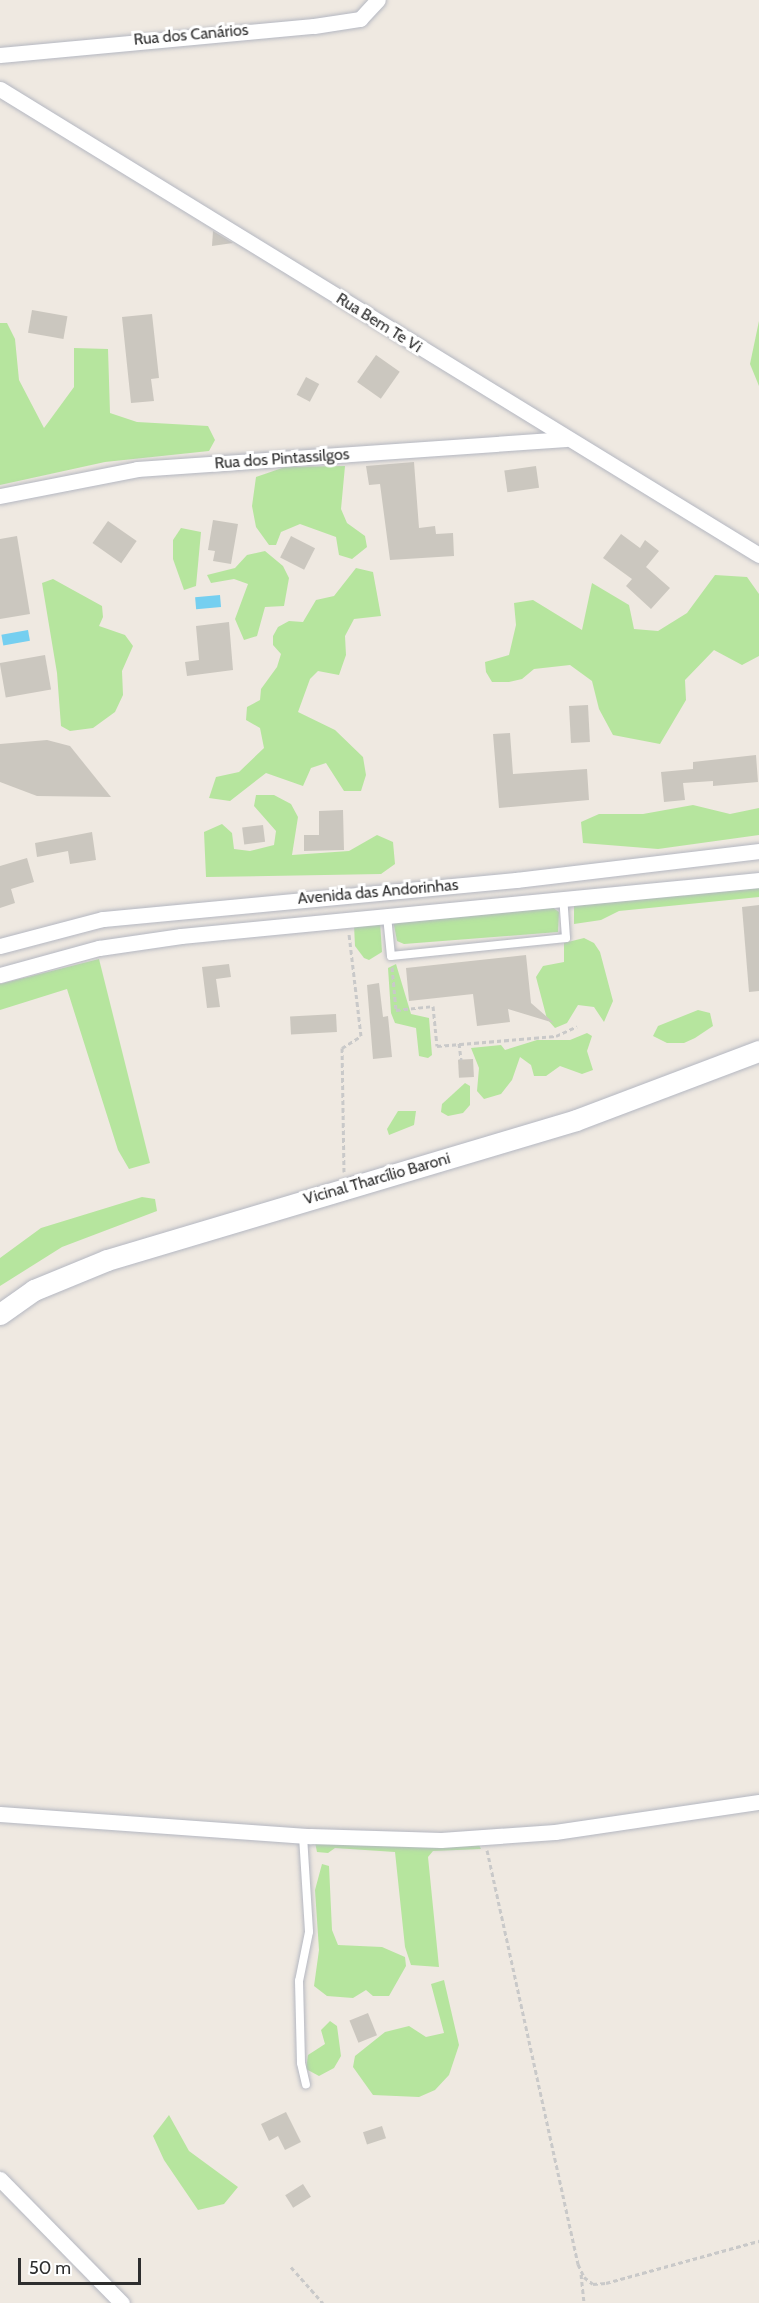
<!DOCTYPE html>
<html>
<head>
<meta charset="utf-8">
<style>
	body { margin:0 }
	#map { position:relative; width:759px; height:2303px; overflow:hidden; background:#efe9e1; font-family:Cabin,sans-serif }
	div>[style] { position:absolute }
	.green>* { inset:0; background:#b6e59e }
	.water>* { inset:0; background:#75cff0; transform-origin:0 0 }
	.building>* { inset:0; background:#cbc7bf; transform-origin:0 0 }
	.path>* { height:3px; margin-top:-1.5px; transform-origin:0; background:repeating-linear-gradient(90deg,#c9c9c9 0 4.5px,transparent 0 7.5px) }
	.roads { filter:drop-shadow(0 0 2px #b4b7c1) drop-shadow(0 0 2px #b4b7c1) }
	.lane>* { height:8px; margin:-4px; padding:0 4px; transform-origin:4px; border-radius:4px; background:#fff }
	.street>* { height:15px; margin:-7.5px; padding:0 7.5px; transform-origin:7.5px; border-radius:7.5px; background:#fff }
	.secondary>* { height:21px; margin:-10.5px; padding:0 10.5px; transform-origin:10.5px; border-radius:10.5px; background:#fff }
	span { translate:-50% -50%; white-space:nowrap; text-align:center; line-height:1.15; -webkit-text-stroke:6px #fff; paint-order:stroke }
	.street-label { font-size:16px; color:#2e2e2e }
	.scale { position:absolute; left:18px; top:2258px; width:123px; height:27px; box-sizing:border-box; border:3px solid #2e2e2e; border-top:0; padding-left:8px; font-size:18px; line-height:21px; white-space:nowrap; color:#2e2e2e; -webkit-text-stroke:4px #fff; paint-order:stroke }
</style>
</head>
<body>
<div id="map">
	<div class="green">
		<i style="clip-path:polygon(759px 321px,759px 386px,750px 364px)"></i>
		<i style="clip-path:polygon(0 323px,7px 323px,15px 339px,19px 380px,44px 428px,74px 387px,74px 348px,108px 349px,110px 413px,137px 422px,208px 426px,215px 440px,209px 451px,105px 462px,0 485px)"></i>
		<i style="clip-path:polygon(345px 466px,341px 509px,347px 523px,365px 536px,367px 547px,352px 559px,339px 555px,336px 537px,300px 524px,281px 532px,276px 545px,269px 545px,256px 527px,252px 506px,256px 477px,285px 467px)"></i>
		<i style="clip-path:polygon(181px 528px,201px 532px,196px 586px,184px 590px,173px 559px,173px 540px)"></i>
		<i style="clip-path:polygon(265px 551px,283px 566px,289px 578px,284px 606px,265px 607px,257px 636px,244px 640px,235px 619px,248px 584px,234px 579px,211px 583px,207px 575px,235px 568px,247px 555px)"></i>
		<i style="clip-path:polygon(356px 568px,373px 572px,381px 616px,354px 619px,345px 636px,346px 655px,339px 675px,318px 671px,310px 679px,298px 712px,335px 730px,363px 757px,366px 775px,361px 791px,344px 791px,326px 763px,311px 768px,303px 786px,266px 773px,230px 801px,209px 798px,216px 777px,239px 772px,264px 748px,260px 728px,246px 720px,247px 707px,260px 700px,261px 689px,277px 667px,281px 654px,273px 645px,273px 636px,278px 627px,289px 621px,303px 622px,316px 600px,334px 596px)"></i>
		<i style="clip-path:polygon(715px 575px,747px 577px,759px 594px,759px 656px,742px 665px,714px 650px,685px 680px,686px 700px,660px 744px,613px 735px,599px 709px,592px 681px,570px 665px,534px 669px,522px 679px,509px 682px,492px 682px,486px 672px,485px 662px,509px 655px,516px 625px,514px 603px,533px 600px,582px 630px,592px 583px,629px 605px,634px 629px,658px 631px,687px 613px)"></i>
		<i style="clip-path:polygon(53px 579px,102px 606px,103px 617px,99px 626px,125px 635px,133px 646px,122px 671px,123px 695px,115px 712px,93px 728px,70px 731px,61px 726px,57px 673px,42px 583px)"></i>
		<i style="clip-path:polygon(256px 795px,274px 795px,291px 804px,298px 817px,292px 855px,349px 851px,377px 835px,393px 842px,395px 864px,381px 874px,206px 877px,204px 832px,222px 824px,232px 833px,234px 849px,250px 851px,274px 845px,276px 831px,254px 806px)"></i>
		<i style="clip-path:polygon(693px 805px,730px 814px,759px 808px,759px 835px,658px 849px,583px 843px,581px 822px,599px 814px,643px 814px)"></i>
		<i style="clip-path:polygon(759px 885px,759px 897px,619px 911px,601px 920px,574px 924px,574px 904px)"></i>
		<i style="clip-path:polygon(549px 905px,559px 912px,558px 932px,404px 944px,397px 941px,393px 920px)"></i>
		<i style="clip-path:polygon(380px 921px,382px 952px,369px 960px,364px 958px,355px 946px,354px 925px)"></i>
		<i style="clip-path:polygon(584px 938px,594px 943px,600px 952px,613px 1001px,604px 1022px,594px 1007px,578px 1005px,567px 1023px,555px 1028px,547px 1019px,536px 977px,543px 966px,564px 962px,564px 943px)"></i>
		<i style="clip-path:polygon(99px 959px,150px 1163px,129px 1169px,118px 1150px,67px 989px,0 1010px,0 984px)"></i>
		<i style="clip-path:polygon(396px 964px,411px 1014px,429px 1018px,432px 1055px,428px 1058px,419px 1056px,416px 1028px,395px 1023px,391px 1013px,388px 968px)"></i>
		<i style="clip-path:polygon(698px 1010px,710px 1013px,713px 1026px,695px 1038px,684px 1043px,667px 1043px,653px 1036px,658px 1026px)"></i>
		<i style="clip-path:polygon(587px 1033px,592px 1036px,587px 1051px,593px 1070px,582px 1074px,560px 1066px,546px 1076px,534px 1076px,531px 1065px,520px 1057px,512px 1080px,501px 1094px,484px 1099px,477px 1091px,479px 1068px,471px 1048px,501px 1045px,505px 1050px,537px 1040px,570px 1040px)"></i>
		<i style="clip-path:polygon(465px 1083px,470px 1086px,470px 1105px,463px 1113px,448px 1116px,441px 1112px,442px 1104px)"></i>
		<i style="clip-path:polygon(398px 1111px,416px 1111px,414px 1125px,389px 1135px,387px 1129px)"></i>
		<i style="clip-path:polygon(142px 1197px,155px 1199px,157px 1211px,62px 1247px,0 1286px,0 1258px,41px 1228px)"></i>
		<i style="clip-path:polygon(477px 1841px,481px 1849px,433px 1851px,428px 1857px,439px 1967px,411px 1965px,405px 1947px,395px 1852px,335px 1848px,328px 1853px,317px 1852px,315px 1842px)"></i>
		<i style="clip-path:polygon(322px 1864px,329px 1866px,332px 1930px,338px 1945px,382px 1947px,405px 1957px,406px 1966px,389px 1996px,373px 1996px,366px 1990px,353px 1998px,327px 1996px,314px 1986px,319px 1950px,315px 1890px)"></i>
		<i style="clip-path:polygon(444px 1980px,459px 2045px,449px 2075px,435px 2090px,419px 2097px,373px 2095px,353px 2067px,355px 2056px,385px 2032px,409px 2026px,426px 2037px,444px 2033px,431px 1984px)"></i>
		<i style="clip-path:polygon(330px 2021px,337px 2026px,341px 2056px,334px 2068px,319px 2076px,306px 2069px,308px 2055px,325px 2044px,321px 2030px)"></i>
		<i style="clip-path:polygon(169px 2115px,189px 2151px,238px 2187px,224px 2204px,198px 2210px,164px 2160px,153px 2136px)"></i>
	</div>
	<div class="water">
		<i style="left:220px;top:595px;width:12px;height:25px;rotate:85deg"></i>
		<i style="left:28px;top:630px;width:11px;height:27px;rotate:80deg"></i>
	</div>
	<div class="building">
		<i style="clip-path:polygon(213px 231px,233px 243px,212px 246px)"></i>
		<i style="left:32px;top:310px;width:36px;height:23px;rotate:10deg"></i>
		<i style="clip-path:polygon(152px 314px,159px 378px,151px 379px,154px 401px,131px 403px,122px 317px)"></i>
		<i style="left:376px;top:355px;width:29px;height:33px;rotate:35deg"></i>
		<i style="left:306px;top:377px;width:15px;height:20px;rotate:28deg"></i>
		<i style="clip-path:polygon(414px 462px,419px 528px,435px 526px,436px 534px,453px 533px,454px 556px,390px 560px,380px 484px,369px 485px,366px 466px)"></i>
		<i style="left:536px;top:466px;width:22px;height:32px;rotate:82deg"></i>
		<i style="clip-path:polygon(213px 520px,238px 524px,231px 564px,213px 561px,215px 551px,208px 550px)"></i>
		<i style="left:108px;top:521px;width:35px;height:27px;rotate:35deg"></i>
		<i style="clip-path:polygon(621px 534px,640px 548px,645px 540px,659px 551px,646px 567px,670px 588px,651px 609px,626px 586px,632px 579px,603px 558px)"></i>
		<i style="clip-path:polygon(17px 536px,30px 614px,0 619px,0 539px)"></i>
		<i style="left:291px;top:536px;width:27px;height:24px;rotate:27deg"></i>
		<i style="clip-path:polygon(229px 622px,233px 670px,187px 676px,185px 662px,199px 660px,196px 626px)"></i>
		<i style="left:45px;top:655px;width:35px;height:46px;rotate:80deg"></i>
		<i style="left:588px;top:705px;width:37px;height:19px;rotate:87deg"></i>
		<i style="clip-path:polygon(510px 733px,513px 774px,587px 769px,589px 800px,499px 808px,493px 734px)"></i>
		<i style="clip-path:polygon(47px 740px,70px 746px,111px 797px,37px 796px,0 782px,0 744px)"></i>
		<i style="clip-path:polygon(756px 755px,758px 782px,713px 786px,713px 781px,683px 783px,685px 800px,664px 802px,661px 772px,693px 769px,693px 762px)"></i>
		<i style="clip-path:polygon(343px 810px,344px 850px,304px 851px,304px 835px,319px 835px,319px 811px)"></i>
		<i style="left:263px;top:825px;width:17px;height:21px;rotate:83deg"></i>
		<i style="clip-path:polygon(92px 832px,96px 860px,70px 864px,68px 851px,37px 857px,35px 843px)"></i>
		<i style="clip-path:polygon(27px 858px,34px 882px,11px 889px,15px 903px,0 908px,0 866px)"></i>
		<i style="clip-path:polygon(759px 905px,759px 991px,749px 992px,742px 907px)"></i>
		<i style="clip-path:polygon(526px 955px,531px 1003px,554px 1023px,508px 1009px,510px 1022px,477px 1026px,473px 994px,409px 1001px,406px 968px)"></i>
		<i style="clip-path:polygon(229px 964px,231px 977px,216px 979px,220px 1007px,207px 1008px,202px 967px)"></i>
		<i style="clip-path:polygon(379px 983px,383px 1017px,388px 1016px,392px 1057px,373px 1059px,367px 985px)"></i>
		<i style="left:336px;top:1014px;width:18px;height:46px;rotate:87deg"></i>
		<i style="left:473px;top:1059px;width:18px;height:15px;rotate:87deg"></i>
		<i style="left:368px;top:2013px;width:24px;height:20px;rotate:68deg"></i>
		<i style="clip-path:polygon(286px 2112px,301px 2142px,285px 2150px,278px 2136px,269px 2141px,261px 2124px)"></i>
		<i style="left:382px;top:2126px;width:13px;height:20px;rotate:72deg"></i>
		<i style="left:303px;top:2184px;width:15px;height:21px;rotate:58deg"></i>
	</div>
	<div class="path">
		<i style="left:392px;top:967px;width:43px;rotate:84.7deg"></i>
		<i style="left:396px;top:1010px;width:37px;rotate:-6deg"></i>
		<i style="left:433px;top:1006px;width:40px;rotate:84.3deg"></i>
		<i style="left:437px;top:1046px;width:119px;rotate:-4.8deg"></i>
		<i style="left:556px;top:1036px;width:23px;rotate:-25deg"></i>
		<i style="left:459px;top:1043px;width:17px;rotate:83deg"></i>
		<i style="left:344px;top:1172px;width:124px;rotate:-90.9deg"></i>
		<i style="left:342px;top:1048px;width:22px;rotate:-32deg"></i>
		<i style="left:361px;top:1036px;width:103px;rotate:-96.7deg"></i>
		<i style="left:487px;top:1850px;width:424px;rotate:77.6deg"></i>
		<i style="left:578px;top:2264px;width:14px;rotate:65deg"></i>
		<i style="left:584px;top:2277px;width:11px;rotate:38deg"></i>
		<i style="left:593px;top:2284px;width:13px;rotate:-4deg"></i>
		<i style="left:606px;top:2283px;width:159px;rotate:-15.4deg"></i>
		<i style="left:291px;top:2267px;width:48px;rotate:48.4deg"></i>
		<i style="left:581px;top:2274px;width:29px;rotate:84deg"></i>
	</div>
	<div class="roads">
		<div class="lane">
			<i style="left:387px;top:916px;width:40px;rotate:84.3deg"></i>
			<i style="left:391px;top:956px;width:176px;rotate:-5.9deg"></i>
			<i style="left:566px;top:938px;width:39px;rotate:-94deg"></i>
			<i style="left:303px;top:1836px;width:96px;rotate:86.4deg"></i>
			<i style="left:309px;top:1932px;width:50px;rotate:101.5deg"></i>
			<i style="left:299px;top:1981px;width:82px;rotate:88.6deg"></i>
			<i style="left:301px;top:2063px;width:22px;rotate:77deg"></i>
		</div>
		<div class="street">
			<i style="left:0;top:55px;width:315px;rotate:-5.3deg"></i>
			<i style="left:314px;top:26px;width:47px;rotate:-8.7deg"></i>
			<i style="left:360px;top:19px;width:26px;rotate:-47deg"></i>
			<i style="left:0;top:89px;width:891px;rotate:31.55deg"></i>
			<i style="left:0;top:496px;width:140px;rotate:-11.1deg"></i>
			<i style="left:137px;top:469px;width:430px;rotate:-4deg"></i>
			<i style="left:0;top:946px;width:106px;rotate:-14.7deg"></i>
			<i style="left:103px;top:919px;width:415px;rotate:-5.4deg"></i>
			<i style="left:516px;top:880px;width:245px;rotate:-6.8deg"></i>
			<i style="left:0;top:975px;width:103px;rotate:-15.3deg"></i>
			<i style="left:99px;top:948px;width:83px;rotate:-8.3deg"></i>
			<i style="left:181px;top:936px;width:581px;rotate:-5.53deg"></i>
			<i style="left:0;top:1814px;width:311px;rotate:4.1deg"></i>
			<i style="left:310px;top:1836px;width:131px;rotate:1.7deg"></i>
			<i style="left:441px;top:1840px;width:114px;rotate:-4deg"></i>
			<i style="left:555px;top:1832px;width:206px;rotate:-8.4deg"></i>
			<i style="left:0;top:2179px;width:174px;rotate:45.5deg"></i>
		</div>
		<div class="secondary">
			<i style="left:0;top:1314px;width:42px;rotate:-35.2deg"></i>
			<i style="left:34px;top:1290px;width:79px;rotate:-22.3deg"></i>
			<i style="left:107px;top:1260px;width:489px;rotate:-16.6deg"></i>
			<i style="left:576px;top:1120px;width:196px;rotate:-20.7deg"></i>
		</div>
	</div>
	<div class="street-label">
		<span style="left:191px;top:35px;rotate:-5deg">Rua dos Canários</span>
		<span style="left:379px;top:323px;rotate:32deg">Rua Bem Te Vi</span>
		<span style="left:282px;top:459px;rotate:-4deg">Rua dos Pintassilgos</span>
		<span style="left:378px;top:892px;rotate:-5deg">Avenida das Andorinhas</span>
		<span style="left:377px;top:1179px;rotate:-16deg">Vicinal Tharcílio Baroni</span>
	</div>
	<div class="scale">50 m</div>
</div>
</body>
</html>
